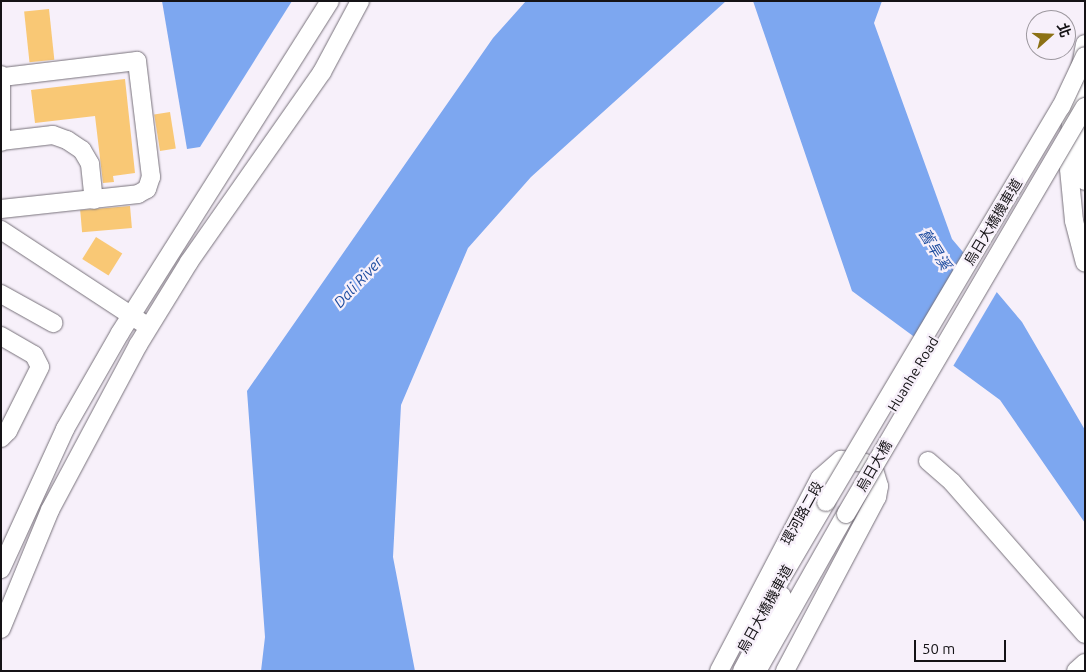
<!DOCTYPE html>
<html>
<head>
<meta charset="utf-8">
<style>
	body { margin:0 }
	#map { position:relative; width:1086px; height:672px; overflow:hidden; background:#f7f0fa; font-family:Ubuntu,"Noto Sans TC",sans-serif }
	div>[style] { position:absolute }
	.water>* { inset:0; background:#7da7f0 }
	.pier>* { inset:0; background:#f7f0fa }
	.building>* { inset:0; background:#f9c875; transform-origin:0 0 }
	.roads { filter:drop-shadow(0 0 1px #77717a) drop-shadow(0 0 1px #77717a) }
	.minor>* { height:18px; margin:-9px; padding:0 9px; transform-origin:9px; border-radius:9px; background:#fff }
	.bridges { filter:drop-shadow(0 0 1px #77717a) drop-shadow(0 0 1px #77717a) }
	.minor-bridge>* { height:18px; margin:-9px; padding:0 9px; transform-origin:9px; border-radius:9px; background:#fff }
	span { translate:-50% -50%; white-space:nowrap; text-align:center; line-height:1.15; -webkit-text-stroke:4.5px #f7f0fa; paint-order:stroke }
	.street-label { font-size:14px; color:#151316 }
	.water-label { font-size:15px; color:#1d4c9f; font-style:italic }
	.frame { position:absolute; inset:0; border:2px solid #151316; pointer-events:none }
	.north { position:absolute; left:1026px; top:10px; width:50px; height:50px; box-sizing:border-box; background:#f7f0fa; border:1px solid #9d989f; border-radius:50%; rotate:70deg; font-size:14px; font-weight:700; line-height:20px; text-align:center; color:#151316 }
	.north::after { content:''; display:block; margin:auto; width:18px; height:22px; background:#8c7115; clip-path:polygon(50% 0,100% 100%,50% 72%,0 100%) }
	.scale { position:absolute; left:914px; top:640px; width:92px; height:22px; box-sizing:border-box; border:2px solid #151316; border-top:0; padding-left:6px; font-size:15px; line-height:18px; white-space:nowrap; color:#151316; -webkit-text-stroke:4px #f7f0fa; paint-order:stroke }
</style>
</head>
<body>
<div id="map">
	<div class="water">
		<i style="clip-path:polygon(162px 1px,292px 1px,200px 147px,187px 149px)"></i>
		<i style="clip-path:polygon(526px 1px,726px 1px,531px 177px,468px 248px,401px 405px,393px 557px,415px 671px,261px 671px,265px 637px,247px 391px,493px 38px)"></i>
		<i style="clip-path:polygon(753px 1px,882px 1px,874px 23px,952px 239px,1022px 322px,1085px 430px,1085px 523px,1000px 400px,852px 291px)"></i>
	</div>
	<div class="pier">
		<i style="clip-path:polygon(966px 252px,998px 290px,952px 368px,914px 340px)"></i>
	</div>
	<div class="building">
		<i style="left:49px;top:9px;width:51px;height:25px;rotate:84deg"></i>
		<i style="clip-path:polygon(125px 79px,135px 173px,113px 176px,114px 182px,103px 183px,95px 116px,35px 123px,31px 90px)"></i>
		<i style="left:170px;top:112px;width:37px;height:16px;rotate:81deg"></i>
		<i style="left:130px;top:206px;width:22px;height:50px;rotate:85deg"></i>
		<i style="left:96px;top:237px;width:31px;height:26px;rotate:32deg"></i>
	</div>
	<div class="roads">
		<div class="minor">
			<i style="left:1085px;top:44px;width:77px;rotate:100.4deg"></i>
			<i style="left:1071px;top:120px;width:49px;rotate:92.3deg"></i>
			<i style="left:1069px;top:169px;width:52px;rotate:84.5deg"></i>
			<i style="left:1074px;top:221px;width:43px;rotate:75.3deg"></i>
			<i style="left:1px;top:75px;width:67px;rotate:90deg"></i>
			<i style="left:1085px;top:129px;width:52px;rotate:90deg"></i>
			<i style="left:1px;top:141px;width:52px;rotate:-6.6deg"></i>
			<i style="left:53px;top:135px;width:15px;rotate:20deg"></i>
			<i style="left:67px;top:140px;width:18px;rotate:34deg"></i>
			<i style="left:82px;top:150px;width:16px;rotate:60deg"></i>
			<i style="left:90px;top:164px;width:36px;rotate:84deg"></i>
			<i style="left:1px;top:209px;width:138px;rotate:-6.2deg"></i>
			<i style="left:138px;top:194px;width:10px;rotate:-29deg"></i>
			<i style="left:147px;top:189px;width:13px;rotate:-72deg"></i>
			<i style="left:151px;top:177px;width:117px;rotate:-96.9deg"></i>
			<i style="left:137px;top:61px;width:136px;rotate:173.2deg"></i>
			<i style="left:1px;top:230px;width:168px;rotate:33.3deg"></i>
			<i style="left:1px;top:294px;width:60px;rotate:29.1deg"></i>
			<i style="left:1px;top:336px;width:38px;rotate:30deg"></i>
			<i style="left:34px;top:355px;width:13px;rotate:63deg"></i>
			<i style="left:40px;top:367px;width:72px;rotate:116.6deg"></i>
			<i style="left:8px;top:431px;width:10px;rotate:135deg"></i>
			<i style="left:928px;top:461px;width:32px;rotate:41deg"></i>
			<i style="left:952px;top:482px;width:202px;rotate:48.8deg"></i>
			<i style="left:1px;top:569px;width:154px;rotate:-65.4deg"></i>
			<i style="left:65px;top:429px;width:111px;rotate:-60.2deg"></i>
			<i style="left:120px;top:333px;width:393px;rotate:-57.7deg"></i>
			<i style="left:765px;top:606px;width:121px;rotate:-59.6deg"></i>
			<i style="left:1px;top:629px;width:129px;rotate:-67.6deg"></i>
			<i style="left:50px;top:510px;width:187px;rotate:-61.9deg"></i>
			<i style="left:138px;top:345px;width:97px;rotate:-58.4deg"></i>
			<i style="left:189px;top:262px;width:232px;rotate:-55deg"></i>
			<i style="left:322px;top:72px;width:81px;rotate:-61.8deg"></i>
			<i style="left:719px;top:671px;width:218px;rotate:-62.4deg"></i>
			<i style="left:820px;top:478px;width:28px;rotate:-41deg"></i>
			<i style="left:841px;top:460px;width:24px;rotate:7deg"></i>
			<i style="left:865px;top:463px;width:14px;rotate:45deg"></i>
			<i style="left:875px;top:473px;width:14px;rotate:73deg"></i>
			<i style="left:879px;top:486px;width:11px;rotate:100deg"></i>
			<i style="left:877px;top:497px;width:197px;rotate:117.9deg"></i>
			<i style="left:742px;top:671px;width:85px;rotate:-61.9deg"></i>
			<i style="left:757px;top:671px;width:180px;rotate:-60.5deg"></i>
			<i style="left:1076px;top:671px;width:12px;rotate:-42deg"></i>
		</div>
	</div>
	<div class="bridges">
		<div class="minor-bridge">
			<i style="left:826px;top:502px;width:460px;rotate:-59.3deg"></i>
			<i style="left:1061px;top:107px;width:56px;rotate:-64.8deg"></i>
			<i style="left:846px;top:514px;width:472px;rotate:-59.6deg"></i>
		</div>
	</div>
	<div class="street-label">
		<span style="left:993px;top:222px;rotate:-59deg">烏日大橋機車道</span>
		<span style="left:913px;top:374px;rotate:-59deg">Huanhe Road</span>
		<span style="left:874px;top:466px;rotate:-60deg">烏日大橋</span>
		<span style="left:802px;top:513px;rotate:-61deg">環河路二段</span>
		<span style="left:765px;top:609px;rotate:-61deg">烏日大橋機車道</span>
	</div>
	<div class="water-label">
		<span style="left:935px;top:249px;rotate:58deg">舊旱溪</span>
		<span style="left:358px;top:282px;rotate:-47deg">Dali River</span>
	</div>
	<div class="frame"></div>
	<div class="north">北</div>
	<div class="scale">50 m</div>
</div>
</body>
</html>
